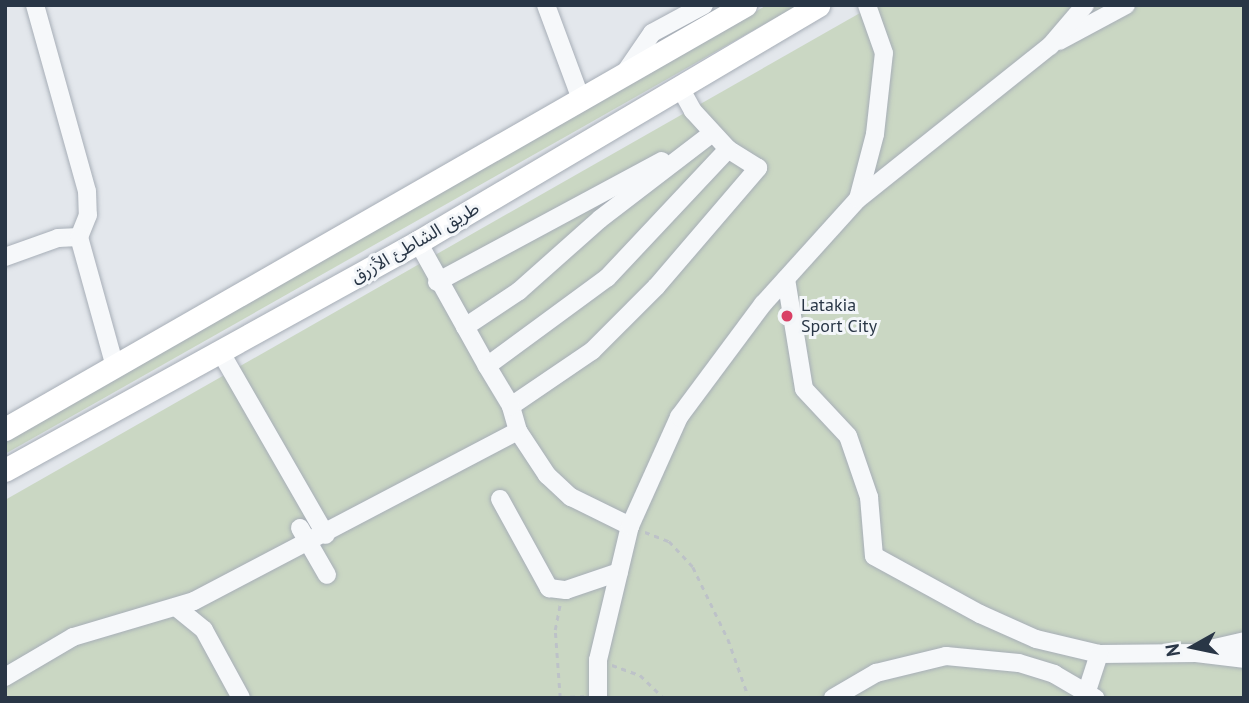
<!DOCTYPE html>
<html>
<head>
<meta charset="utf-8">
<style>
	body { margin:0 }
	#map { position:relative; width:1249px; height:703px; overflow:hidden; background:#e3e7ec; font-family:"PT Sans","Noto Sans Arabic",sans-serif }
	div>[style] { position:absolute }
	.green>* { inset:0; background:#cad7c3 }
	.path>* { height:2.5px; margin-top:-1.25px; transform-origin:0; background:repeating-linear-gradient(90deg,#bdc2c8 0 5px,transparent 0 10px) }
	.roads { filter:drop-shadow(0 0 2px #a7aeb7) drop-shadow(0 0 2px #a7aeb7) }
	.minor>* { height:18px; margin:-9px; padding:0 9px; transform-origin:9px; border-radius:9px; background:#f6f8fa }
	.major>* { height:23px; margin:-11.5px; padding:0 11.5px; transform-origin:11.5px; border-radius:11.5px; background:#fff }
	.dots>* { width:19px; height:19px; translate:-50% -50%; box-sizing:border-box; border:4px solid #f3f6f9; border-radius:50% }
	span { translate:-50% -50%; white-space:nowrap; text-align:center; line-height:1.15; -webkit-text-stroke:6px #f3f6f9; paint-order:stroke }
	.street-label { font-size:18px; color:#293646 }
	.poi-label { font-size:18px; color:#293646 }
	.left { translate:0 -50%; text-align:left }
	.frame { position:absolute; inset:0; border:7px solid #293646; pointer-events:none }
	.north { position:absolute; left:1158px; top:612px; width:70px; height:70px; -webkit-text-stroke:5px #f3f6f9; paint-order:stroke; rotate:261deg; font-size:19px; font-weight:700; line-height:28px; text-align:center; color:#293646 }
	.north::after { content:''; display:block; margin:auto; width:24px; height:32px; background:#293646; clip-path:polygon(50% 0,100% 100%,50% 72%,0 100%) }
</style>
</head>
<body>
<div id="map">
	<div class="green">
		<i style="clip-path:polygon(767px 5px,798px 5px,5px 454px,5px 440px)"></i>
		<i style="clip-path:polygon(874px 5px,1244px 5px,1244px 698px,5px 698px,5px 500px)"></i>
	</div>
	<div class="path">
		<i style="left:645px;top:532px;width:26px;rotate:21deg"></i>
		<i style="left:669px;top:541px;width:35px;rotate:47deg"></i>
		<i style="left:693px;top:567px;width:80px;rotate:64.1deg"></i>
		<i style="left:728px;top:639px;width:63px;rotate:70.4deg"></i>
		<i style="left:612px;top:665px;width:30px;rotate:20deg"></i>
		<i style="left:640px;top:675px;width:33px;rotate:44deg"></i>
		<i style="left:560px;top:697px;width:24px;rotate:-2deg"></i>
		<i style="left:560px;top:698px;width:68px;rotate:-94.2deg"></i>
		<i style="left:555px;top:630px;width:26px;rotate:-79deg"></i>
	</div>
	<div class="roads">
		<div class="minor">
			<i style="left:35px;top:5px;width:193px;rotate:74.4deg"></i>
			<i style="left:87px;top:191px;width:24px;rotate:88deg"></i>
			<i style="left:88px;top:215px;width:24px;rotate:112deg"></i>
			<i style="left:546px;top:5px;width:103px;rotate:69.6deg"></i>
			<i style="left:1059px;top:41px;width:76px;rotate:-28.2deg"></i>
			<i style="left:626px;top:71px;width:46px;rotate:-55.6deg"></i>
			<i style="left:652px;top:33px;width:59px;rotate:-28.3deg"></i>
			<i style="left:858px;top:199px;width:67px;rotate:-75.3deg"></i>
			<i style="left:875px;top:134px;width:81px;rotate:-83.7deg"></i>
			<i style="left:884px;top:53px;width:51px;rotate:-109.5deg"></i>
			<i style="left:418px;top:242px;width:142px;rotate:60.9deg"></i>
			<i style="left:487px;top:366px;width:149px;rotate:-36.3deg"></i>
			<i style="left:607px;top:278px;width:177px;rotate:-46.8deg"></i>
			<i style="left:728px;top:149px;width:52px;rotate:-132.6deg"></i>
			<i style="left:693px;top:111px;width:26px;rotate:-119deg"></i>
			<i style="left:5px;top:257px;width:56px;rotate:-19.7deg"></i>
			<i style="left:58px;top:238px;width:21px;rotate:-3deg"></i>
			<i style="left:79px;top:237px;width:135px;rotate:74.5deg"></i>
			<i style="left:786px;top:279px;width:111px;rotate:80.7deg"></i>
			<i style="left:804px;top:389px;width:64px;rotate:46.9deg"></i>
			<i style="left:848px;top:436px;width:65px;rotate:71deg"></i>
			<i style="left:869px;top:497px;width:59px;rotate:85.2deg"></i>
			<i style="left:874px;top:556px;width:121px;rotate:28.7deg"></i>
			<i style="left:980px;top:614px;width:61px;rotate:24.1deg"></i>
			<i style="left:1036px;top:639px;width:65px;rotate:13.4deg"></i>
			<i style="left:1099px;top:654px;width:97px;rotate:-0.6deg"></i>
			<i style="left:1196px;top:653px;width:48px;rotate:7.1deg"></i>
			<i style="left:437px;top:282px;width:255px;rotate:-28.3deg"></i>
			<i style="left:465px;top:327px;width:65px;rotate:-33.7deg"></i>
			<i style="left:519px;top:291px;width:108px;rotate:-41.6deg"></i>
			<i style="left:600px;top:219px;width:140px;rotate:-37.4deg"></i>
			<i style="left:220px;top:351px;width:212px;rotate:60.1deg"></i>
			<i style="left:511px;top:406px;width:98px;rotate:-34.2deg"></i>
			<i style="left:592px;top:351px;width:91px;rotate:-45deg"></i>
			<i style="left:656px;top:287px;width:157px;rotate:-49.4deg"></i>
			<i style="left:758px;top:168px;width:36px;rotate:-148deg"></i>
			<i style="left:518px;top:431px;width:53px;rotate:56.6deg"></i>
			<i style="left:547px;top:475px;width:33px;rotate:43deg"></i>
			<i style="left:571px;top:497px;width:66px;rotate:26.2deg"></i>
			<i style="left:500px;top:499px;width:102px;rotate:61.2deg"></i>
			<i style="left:549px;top:588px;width:17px;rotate:7deg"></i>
			<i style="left:566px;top:590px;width:56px;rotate:-18.8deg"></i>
			<i style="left:300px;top:528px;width:54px;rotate:60.1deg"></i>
			<i style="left:176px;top:607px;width:36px;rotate:39deg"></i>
			<i style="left:204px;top:630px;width:77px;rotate:61.4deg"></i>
			<i style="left:1206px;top:650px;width:39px;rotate:-13deg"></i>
			<i style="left:5px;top:677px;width:79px;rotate:-30.5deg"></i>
			<i style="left:73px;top:637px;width:126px;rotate:-16.6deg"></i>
			<i style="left:194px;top:601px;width:366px;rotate:-27.7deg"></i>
			<i style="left:518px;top:431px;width:26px;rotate:-106deg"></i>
			<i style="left:511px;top:406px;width:47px;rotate:-121deg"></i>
			<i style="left:1087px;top:691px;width:39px;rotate:-72deg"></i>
			<i style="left:598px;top:698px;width:38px;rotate:-90deg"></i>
			<i style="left:598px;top:660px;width:138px;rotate:-76.6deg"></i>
			<i style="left:630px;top:526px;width:120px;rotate:-65.8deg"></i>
			<i style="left:679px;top:417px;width:141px;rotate:-53.4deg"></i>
			<i style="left:763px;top:304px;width:142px;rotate:-47.9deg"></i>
			<i style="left:858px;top:199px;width:246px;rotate:-38.6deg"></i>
			<i style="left:1050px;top:46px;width:54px;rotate:-49.5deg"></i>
			<i style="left:833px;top:698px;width:50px;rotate:-30.2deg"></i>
			<i style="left:876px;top:673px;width:72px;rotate:-13.7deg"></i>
			<i style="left:946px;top:656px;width:73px;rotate:5.5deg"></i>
			<i style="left:1019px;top:663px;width:37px;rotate:17deg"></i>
			<i style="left:1054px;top:674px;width:48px;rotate:30.3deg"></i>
		</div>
		<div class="major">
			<i style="left:5px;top:429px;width:853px;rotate:-29.81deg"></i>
			<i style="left:5px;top:470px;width:472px;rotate:-28.9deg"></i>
			<i style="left:418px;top:242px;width:465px;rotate:-30.6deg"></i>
		</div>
	</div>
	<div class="dots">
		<i style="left:787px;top:316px;background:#d94065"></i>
	</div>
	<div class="street-label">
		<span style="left:415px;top:243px;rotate:-30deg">طريق الشاطئ الأزرق</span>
	</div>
	<div class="poi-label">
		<span class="left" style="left:801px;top:316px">Latakia<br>Sport City</span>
	</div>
	<div class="frame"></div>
	<div class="north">N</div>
</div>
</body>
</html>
